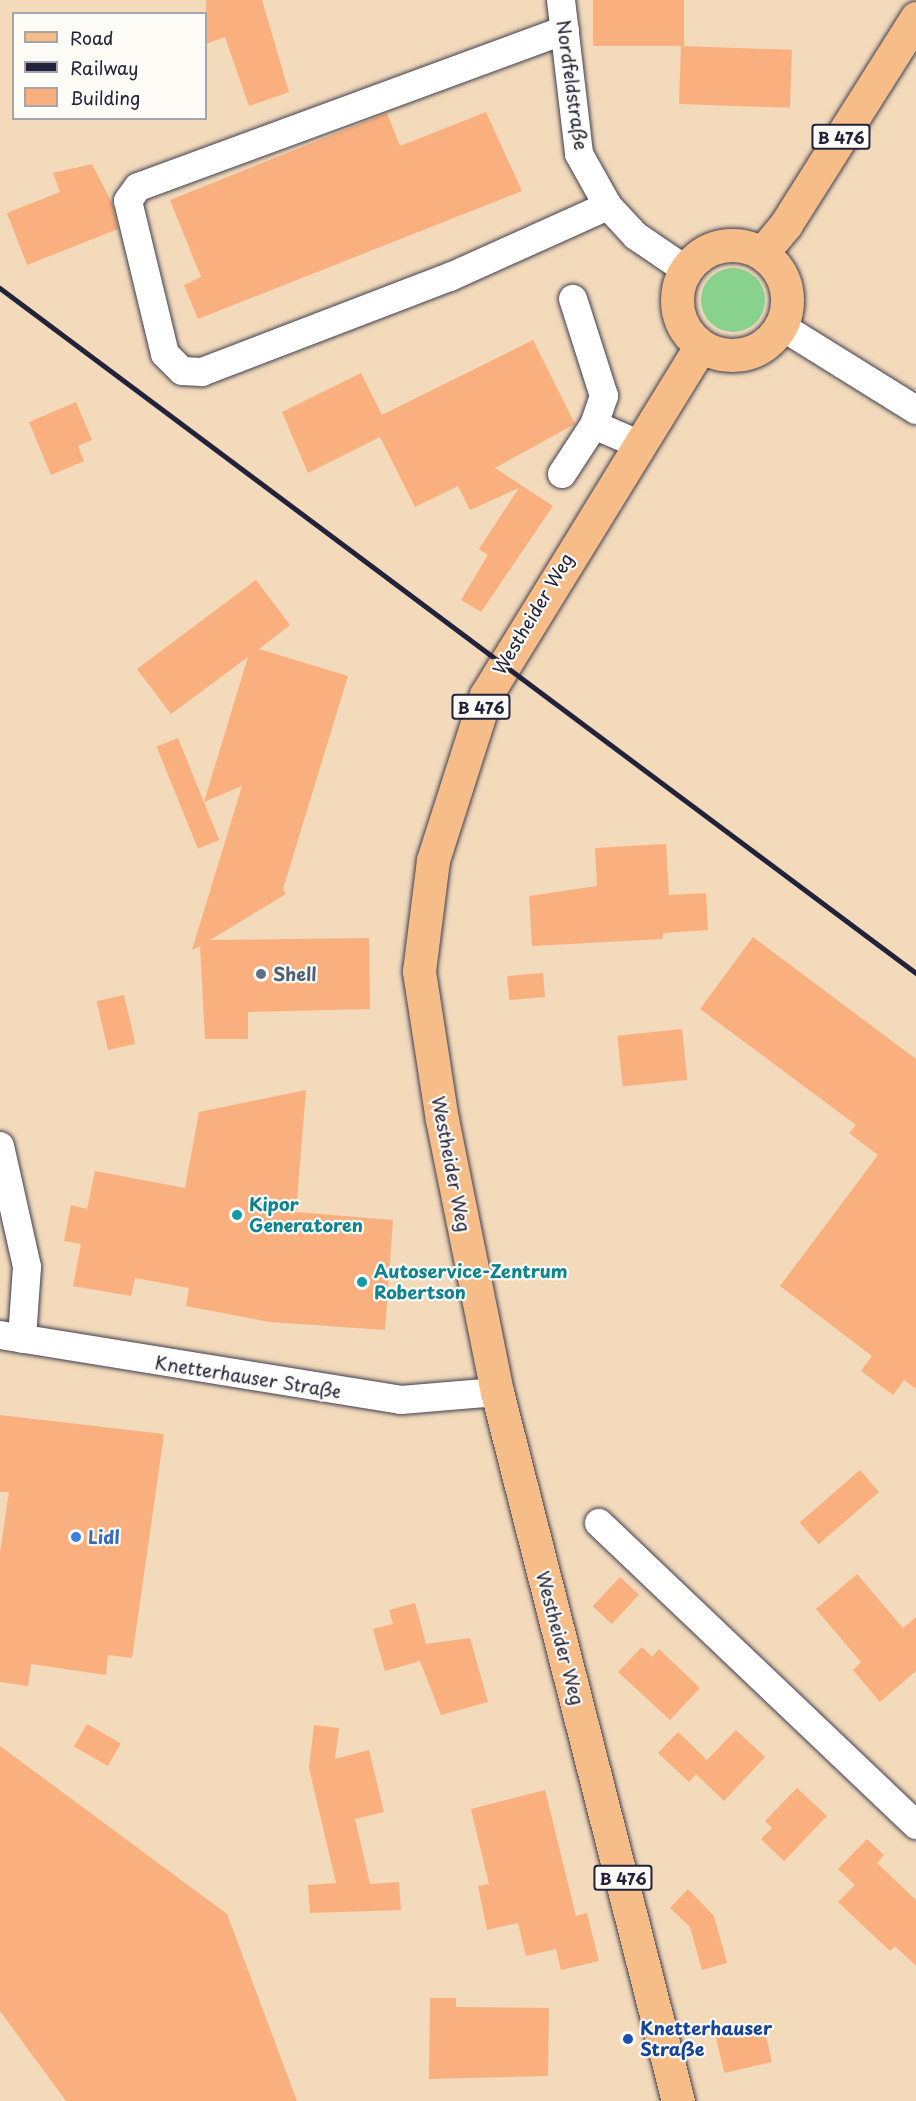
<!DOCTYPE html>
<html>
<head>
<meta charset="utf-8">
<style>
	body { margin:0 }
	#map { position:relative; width:916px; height:2101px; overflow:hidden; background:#f2dabb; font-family:"Playpen Sans",sans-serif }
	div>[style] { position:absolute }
	.green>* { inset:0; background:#89d28d }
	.round { border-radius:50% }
	.building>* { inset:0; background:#faaf7f; transform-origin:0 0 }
	.roads { filter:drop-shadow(0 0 2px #413e4e) drop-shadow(0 0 2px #413e4e) }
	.minor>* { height:28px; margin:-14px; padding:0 14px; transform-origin:14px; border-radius:14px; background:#fff }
	.major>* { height:33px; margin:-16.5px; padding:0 16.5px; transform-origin:16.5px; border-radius:16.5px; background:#f7bd88 }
	.major>.ring { margin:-16.5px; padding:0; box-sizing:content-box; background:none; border:33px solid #f7bd88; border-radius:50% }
	.rail>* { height:4.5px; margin:-2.25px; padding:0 2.25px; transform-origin:2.25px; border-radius:2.25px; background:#22223b }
	.dots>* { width:16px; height:16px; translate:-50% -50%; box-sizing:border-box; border:3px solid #fdfcf7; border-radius:50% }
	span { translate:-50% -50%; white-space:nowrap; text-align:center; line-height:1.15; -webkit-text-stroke:4.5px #fdfcf7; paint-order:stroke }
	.shield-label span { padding:2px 4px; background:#fdfcf7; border:2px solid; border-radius:4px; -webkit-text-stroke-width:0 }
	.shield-label { font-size:16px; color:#22223b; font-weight:700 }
	.street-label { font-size:18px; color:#22223b }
	.service-label { font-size:18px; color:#4e5e75; font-weight:700 }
	.left { translate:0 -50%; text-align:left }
	.culture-label { font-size:18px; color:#0d838f; font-weight:700 }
	.shop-label { font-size:18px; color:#366cbe; font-weight:700 }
	.transit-label { font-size:18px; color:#164399; font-weight:700 }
	.legend { position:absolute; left:12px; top:12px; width:195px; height:108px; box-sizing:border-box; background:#fdfcf7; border:2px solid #a5a5ac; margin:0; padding:8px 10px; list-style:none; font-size:18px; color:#22223b }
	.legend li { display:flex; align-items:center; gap:12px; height:30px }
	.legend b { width:30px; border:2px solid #a5a5ac }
</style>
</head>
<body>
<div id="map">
	<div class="green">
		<i class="round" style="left:701px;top:268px;width:64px;height:64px"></i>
	</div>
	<div class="building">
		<i style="clip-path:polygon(206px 0,262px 0,289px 92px,249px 106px,225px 37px,206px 44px)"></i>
		<i style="left:593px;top:0;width:91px;height:46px"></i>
		<i style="left:681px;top:46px;width:111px;height:58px;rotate:2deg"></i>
		<i style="clip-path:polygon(486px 112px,522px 191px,198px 319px,184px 285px,201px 277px,170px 200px,387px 113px,400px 146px)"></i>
		<i style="clip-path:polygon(92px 164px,112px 203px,118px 229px,27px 265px,7px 213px,60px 192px,53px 173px)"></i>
		<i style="clip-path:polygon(533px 340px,575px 424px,495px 468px,553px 506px,481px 612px,461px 600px,488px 555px,479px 549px,519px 488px,470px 510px,458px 486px,415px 507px,380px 437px,308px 473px,282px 412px,361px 373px,382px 415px)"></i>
		<i style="clip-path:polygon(76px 402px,92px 440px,78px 446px,84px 461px,51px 475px,29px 422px)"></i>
		<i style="clip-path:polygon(256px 580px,290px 625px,259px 649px,348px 676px,283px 889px,286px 894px,210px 940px,369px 938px,370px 1009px,248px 1012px,248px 1039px,205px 1039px,200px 946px,192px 950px,242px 786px,204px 802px,248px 657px,171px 714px,137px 669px)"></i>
		<i style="left:178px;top:738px;width:110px;height:23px;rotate:68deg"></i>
		<i style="clip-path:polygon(666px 844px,669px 895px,706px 893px,708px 930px,663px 933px,663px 939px,532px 946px,529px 896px,597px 886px,595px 848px)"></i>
		<i style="clip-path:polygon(753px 937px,916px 1059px,916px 1389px,904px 1380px,893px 1395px,861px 1371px,872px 1356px,780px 1286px,878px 1155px,849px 1133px,856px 1125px,700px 1009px)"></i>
		<i style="left:543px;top:973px;width:24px;height:36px;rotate:85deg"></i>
		<i style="left:124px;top:995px;width:50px;height:28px;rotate:77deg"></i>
		<i style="left:682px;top:1029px;width:51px;height:65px;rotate:84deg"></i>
		<i style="clip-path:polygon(306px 1090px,296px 1212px,393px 1220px,385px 1330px,270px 1322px,186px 1306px,189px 1288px,135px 1278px,131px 1296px,73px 1286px,81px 1244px,64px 1241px,71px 1205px,87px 1209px,95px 1171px,185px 1188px,199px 1112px)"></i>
		<i style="clip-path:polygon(0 1415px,164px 1434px,132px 1658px,108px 1655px,106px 1675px,31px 1664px,28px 1686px,0 1682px,0 1553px,9px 1492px,0 1492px)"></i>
		<i style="left:860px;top:1470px;width:29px;height:80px;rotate:49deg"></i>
		<i style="clip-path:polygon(857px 1574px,903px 1628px,916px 1617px,916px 1671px,880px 1702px,853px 1670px,861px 1662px,816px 1609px)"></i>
		<i style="left:620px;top:1577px;width:26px;height:40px;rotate:43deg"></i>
		<i style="clip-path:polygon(415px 1603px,426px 1644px,470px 1638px,488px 1702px,441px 1715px,420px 1661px,385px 1671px,373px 1629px,393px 1624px,389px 1610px)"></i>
		<i style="clip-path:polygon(642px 1647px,652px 1657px,659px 1649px,700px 1688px,670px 1720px,618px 1672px)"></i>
		<i style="left:87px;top:1724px;width:39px;height:26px;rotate:30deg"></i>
		<i style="clip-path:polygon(314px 1725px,339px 1728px,335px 1759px,369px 1750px,384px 1812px,355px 1819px,370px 1884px,399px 1882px,401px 1910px,310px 1913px,308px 1885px,336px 1883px,309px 1768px)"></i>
		<i style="clip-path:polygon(736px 1730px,765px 1757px,724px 1801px,696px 1774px,689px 1782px,658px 1753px,678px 1732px,707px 1760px)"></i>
		<i style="clip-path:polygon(0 1746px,227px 1914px,297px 2101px,66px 2101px,0 2011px)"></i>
		<i style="clip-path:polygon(797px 1788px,827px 1816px,784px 1861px,761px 1839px,772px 1828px,765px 1821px)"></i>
		<i style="clip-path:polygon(545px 1790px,576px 1916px,587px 1913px,599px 1961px,561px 1970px,556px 1949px,526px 1956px,518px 1923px,487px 1930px,478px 1886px,489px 1884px,471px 1809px)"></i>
		<i style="clip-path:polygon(867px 1839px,884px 1855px,877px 1863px,916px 1900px,916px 1966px,895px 1946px,890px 1951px,838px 1902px,855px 1885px,838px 1869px)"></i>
		<i style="clip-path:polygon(688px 1889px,714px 1916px,727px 1963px,702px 1970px,690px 1927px,670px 1908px)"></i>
		<i style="clip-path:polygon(430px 1998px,456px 1998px,456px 2007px,549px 2008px,548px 2076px,429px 2079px)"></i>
		<i style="left:763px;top:2023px;width:40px;height:49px;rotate:77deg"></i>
	</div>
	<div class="roads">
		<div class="minor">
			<i style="left:561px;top:0;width:155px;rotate:83.3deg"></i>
			<i style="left:579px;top:154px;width:60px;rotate:60.9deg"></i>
			<i style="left:608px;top:206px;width:41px;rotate:47deg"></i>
			<i style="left:636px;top:236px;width:60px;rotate:34.2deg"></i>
			<i style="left:565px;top:30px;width:455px;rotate:159.8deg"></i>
			<i style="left:138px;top:187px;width:17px;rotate:126deg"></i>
			<i style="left:128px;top:201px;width:157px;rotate:76.4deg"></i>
			<i style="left:165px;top:354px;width:24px;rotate:45deg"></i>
			<i style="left:182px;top:371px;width:20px;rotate:3deg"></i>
			<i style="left:202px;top:372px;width:266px;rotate:-21deg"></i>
			<i style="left:450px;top:277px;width:173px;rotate:-24.2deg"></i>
			<i style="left:781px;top:326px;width:159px;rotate:31.9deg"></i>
			<i style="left:594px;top:425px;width:51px;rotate:23.1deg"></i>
			<i style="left:562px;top:474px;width:59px;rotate:-56.9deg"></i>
			<i style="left:594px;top:425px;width:31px;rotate:-71deg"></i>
			<i style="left:604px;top:396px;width:102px;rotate:-107.7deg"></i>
			<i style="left:0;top:1146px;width:124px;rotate:77.4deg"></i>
			<i style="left:27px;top:1267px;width:72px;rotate:94deg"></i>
			<i style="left:0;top:1335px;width:406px;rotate:9.2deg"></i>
			<i style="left:401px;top:1400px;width:96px;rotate:-4.8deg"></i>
			<i style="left:599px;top:1523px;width:438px;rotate:43.6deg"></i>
		</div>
		<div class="major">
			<i class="ring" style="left:677px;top:245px;width:77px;height:77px"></i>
			<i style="left:762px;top:253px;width:38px;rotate:-50deg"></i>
			<i style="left:786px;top:224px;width:244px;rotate:-57.7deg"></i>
			<i style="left:678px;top:2101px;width:732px;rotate:-104.32deg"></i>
			<i style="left:497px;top:1392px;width:278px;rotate:-101.4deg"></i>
			<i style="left:442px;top:1120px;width:151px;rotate:-98.8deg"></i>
			<i style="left:419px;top:971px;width:112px;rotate:-82.8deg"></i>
			<i style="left:433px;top:860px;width:173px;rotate:-72.2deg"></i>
			<i style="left:486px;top:695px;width:410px;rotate:-58.4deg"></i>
		</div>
	</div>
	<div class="rail">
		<i style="left:0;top:288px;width:1144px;rotate:36.79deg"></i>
	</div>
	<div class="dots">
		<i style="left:261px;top:974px;background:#5c6f8a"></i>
		<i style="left:237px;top:1215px;background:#0f9aa8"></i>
		<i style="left:362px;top:1282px;background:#0f9aa8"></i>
		<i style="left:76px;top:1537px;background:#3f7fe0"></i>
		<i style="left:628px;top:2039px;background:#1a4fb4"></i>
	</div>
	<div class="shield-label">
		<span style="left:841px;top:137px">B 476</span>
		<span style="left:481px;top:707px">B 476</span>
		<span style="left:623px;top:1878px">B 476</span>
	</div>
	<div class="street-label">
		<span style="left:572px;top:85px;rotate:82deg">Nordfeldstraße</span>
		<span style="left:533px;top:614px;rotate:-59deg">Westheider Weg</span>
		<span style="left:451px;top:1164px;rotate:79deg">Westheider Weg</span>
		<span style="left:248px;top:1377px;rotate:9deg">Knetterhauser Straße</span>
		<span style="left:560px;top:1638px;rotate:75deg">Westheider Weg</span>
	</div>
	<div class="service-label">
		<span class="left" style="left:273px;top:974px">Shell</span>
	</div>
	<div class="culture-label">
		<span class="left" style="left:249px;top:1215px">Kipor<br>Generatoren</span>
		<span class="left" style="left:374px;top:1282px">Autoservice-Zentrum<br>Robertson</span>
	</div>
	<div class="shop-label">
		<span class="left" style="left:88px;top:1537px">Lidl</span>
	</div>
	<div class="transit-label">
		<span class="left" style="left:640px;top:2039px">Knetterhauser<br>Straße</span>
	</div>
	<ul class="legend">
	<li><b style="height:8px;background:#f7bd88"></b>Road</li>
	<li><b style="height:8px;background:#22223b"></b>Railway</li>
	<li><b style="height:16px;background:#faaf7f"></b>Building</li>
	</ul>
</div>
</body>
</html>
